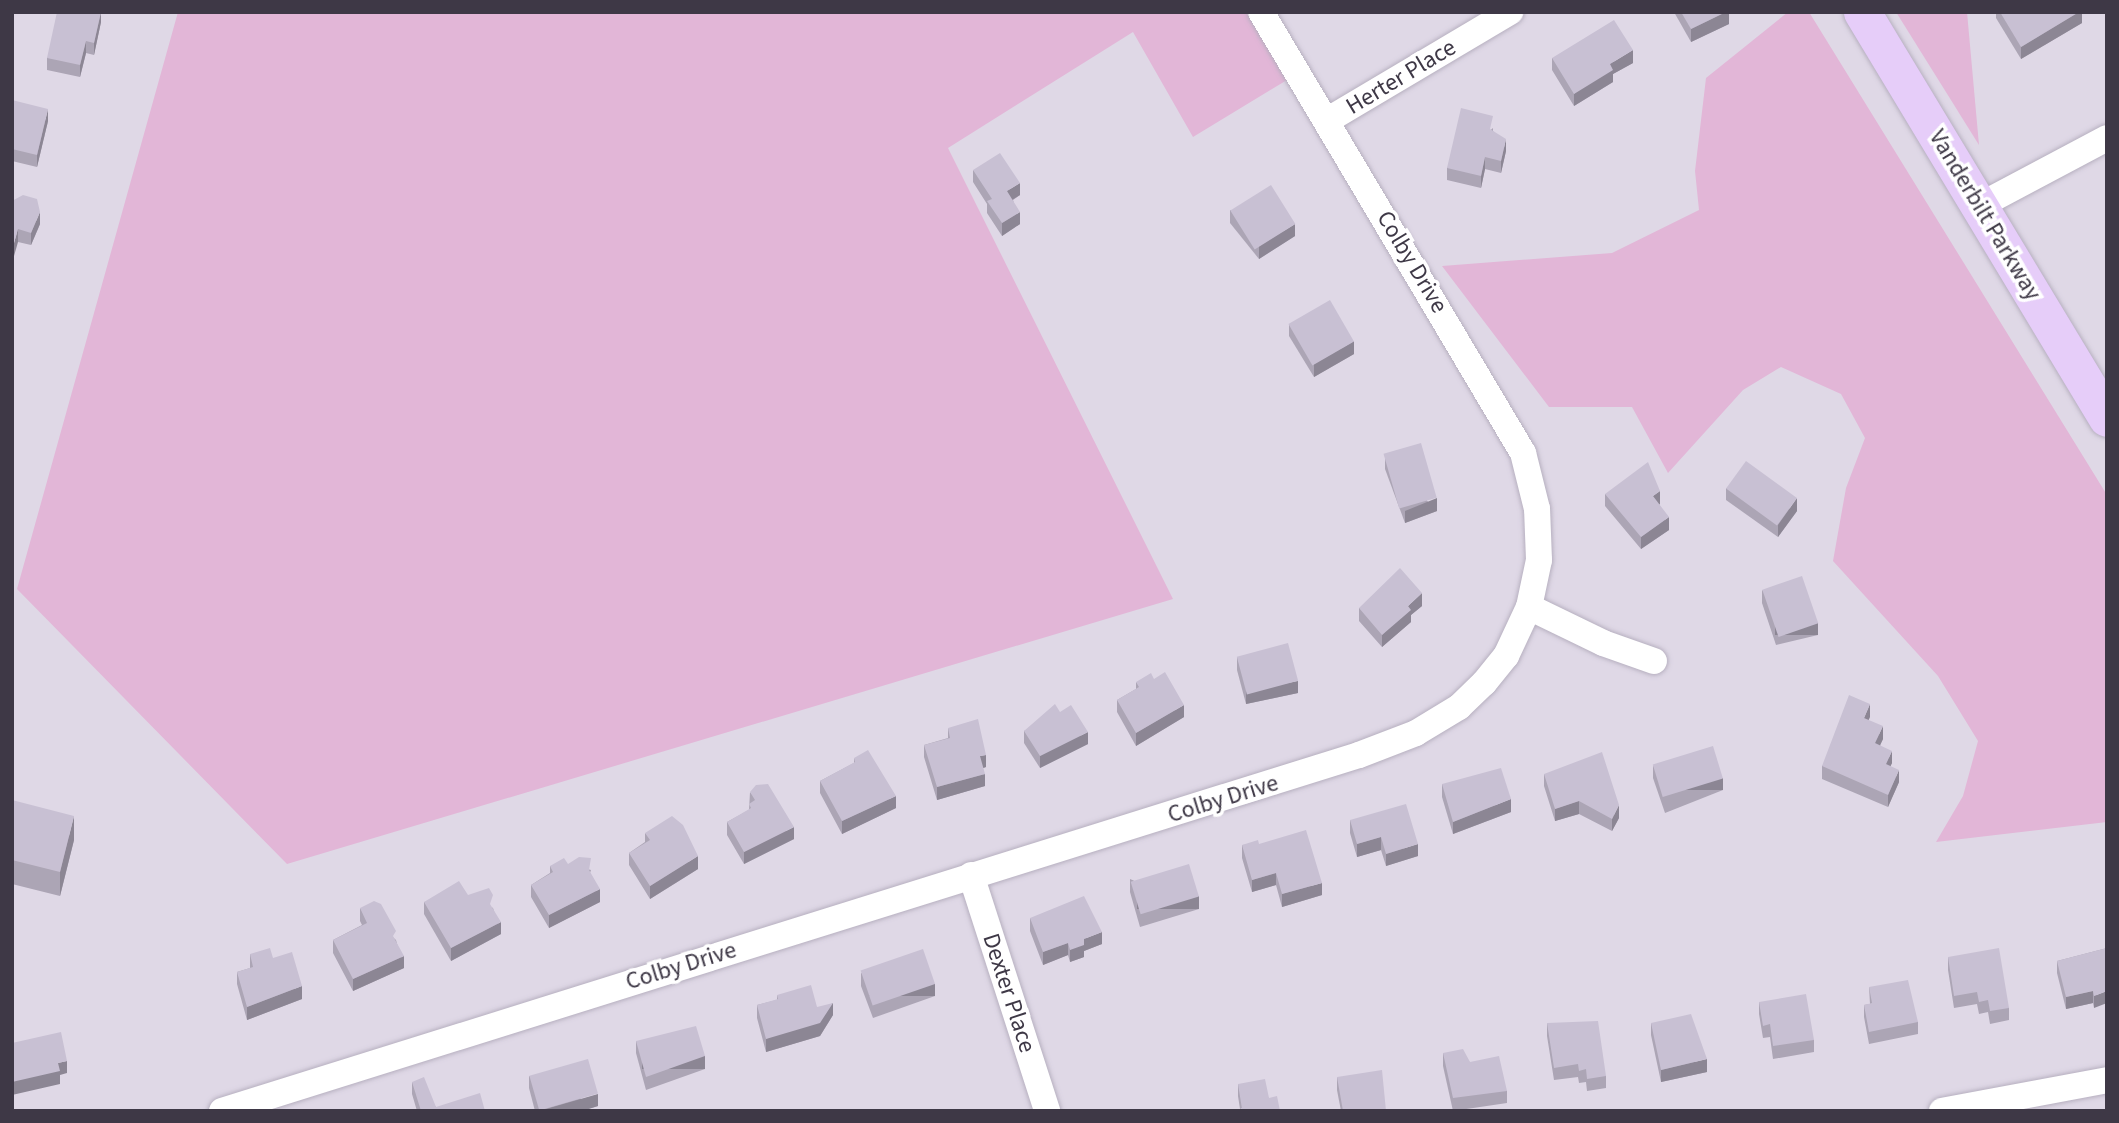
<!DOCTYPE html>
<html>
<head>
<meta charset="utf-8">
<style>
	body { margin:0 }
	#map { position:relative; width:2119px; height:1123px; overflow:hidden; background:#eee9f3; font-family:"Source Sans 3",sans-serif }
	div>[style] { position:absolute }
	.residential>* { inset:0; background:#dfd8e6; transform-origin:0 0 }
	.green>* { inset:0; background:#e2b6d7 }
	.roads { filter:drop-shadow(0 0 2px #b7b0c0) drop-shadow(0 0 2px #b7b0c0) }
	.minor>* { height:26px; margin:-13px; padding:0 13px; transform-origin:13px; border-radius:13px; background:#fff }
	.secondary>* { height:37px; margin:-18.5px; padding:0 18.5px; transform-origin:18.5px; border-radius:18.5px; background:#e6cdf9 }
	.wall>* { inset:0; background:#aca5b5 }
	.shaded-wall>* { inset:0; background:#8c8694; transform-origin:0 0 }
	.building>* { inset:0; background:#c8c0d3; transform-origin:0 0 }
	span { translate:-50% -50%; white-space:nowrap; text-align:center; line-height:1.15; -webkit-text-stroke:7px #fff; paint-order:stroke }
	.street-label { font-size:24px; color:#3e3846 }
	.frame { position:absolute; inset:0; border:14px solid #3e3846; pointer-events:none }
</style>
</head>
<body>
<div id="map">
	<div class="residential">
		<i style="left:12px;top:12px;width:2095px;height:1099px"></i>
	</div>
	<div class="green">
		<i style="clip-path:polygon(178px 12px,1247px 12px,1287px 80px,1193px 137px,1133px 32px,948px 148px,1173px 599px,287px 864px,17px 589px)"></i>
		<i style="clip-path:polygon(1788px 12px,1809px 12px,2107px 495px,2107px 822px,1936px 842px,1963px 796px,1978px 741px,1938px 676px,1833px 561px,1846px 488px,1865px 438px,1841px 394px,1781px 367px,1743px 390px,1668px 473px,1632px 407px,1549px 407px,1442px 266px,1612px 253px,1699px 210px,1695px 171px,1706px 78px)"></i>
		<i style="clip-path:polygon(1896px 12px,1967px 12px,1979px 145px)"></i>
	</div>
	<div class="roads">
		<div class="minor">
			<i style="left:1328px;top:120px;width:212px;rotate:-30.7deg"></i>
			<i style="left:1979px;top:206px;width:145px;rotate:-28deg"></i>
			<i style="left:1529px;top:607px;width:82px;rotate:25.9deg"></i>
			<i style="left:1603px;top:643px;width:54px;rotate:19.4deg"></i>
			<i style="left:971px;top:875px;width:248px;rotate:72.1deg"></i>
			<i style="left:222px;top:1111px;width:1191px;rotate:-17.39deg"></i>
			<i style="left:1359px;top:755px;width:61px;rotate:-21.1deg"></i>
			<i style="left:1416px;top:733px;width:50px;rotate:-31.2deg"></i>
			<i style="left:1459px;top:707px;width:35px;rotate:-44deg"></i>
			<i style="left:1484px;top:683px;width:35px;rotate:-51deg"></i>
			<i style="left:1506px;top:656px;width:54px;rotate:-64.9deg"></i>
			<i style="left:1529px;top:607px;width:48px;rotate:-78deg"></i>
			<i style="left:1539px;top:560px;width:51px;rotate:-92.2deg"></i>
			<i style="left:1537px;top:509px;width:58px;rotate:-104deg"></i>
			<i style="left:1523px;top:453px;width:513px;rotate:-120.71deg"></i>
			<i style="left:1942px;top:1111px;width:168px;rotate:-10.6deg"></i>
		</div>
		<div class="secondary">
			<i style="left:1862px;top:12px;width:474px;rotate:58.9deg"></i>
		</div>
	</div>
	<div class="wall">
		<i style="clip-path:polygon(101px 12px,101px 22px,94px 55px,86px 53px,80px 77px,47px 70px,47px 58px)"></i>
		<i style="clip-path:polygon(1674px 12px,1729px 12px,1729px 24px,1691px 42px)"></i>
		<i style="clip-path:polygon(1996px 12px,2082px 12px,2082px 23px,2021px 59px,1996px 18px)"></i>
		<i style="clip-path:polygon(1552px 58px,1633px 63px,1613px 74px,1613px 82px,1574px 106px,1552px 70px)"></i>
		<i style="clip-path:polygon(12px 100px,48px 121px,37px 167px,12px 161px)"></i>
		<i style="clip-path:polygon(1493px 128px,1493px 131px,1506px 151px,1501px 173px,1485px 169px,1481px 188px,1447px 180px,1447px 168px)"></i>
		<i style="clip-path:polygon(973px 170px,1020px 195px,1013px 200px,1020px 224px,1002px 236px,987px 213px,987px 204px,973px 182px)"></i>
		<i style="clip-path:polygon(12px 201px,40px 224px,31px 245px,18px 242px)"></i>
		<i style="clip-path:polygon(1230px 210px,1295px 236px,1259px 259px,1230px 223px)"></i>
		<i style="clip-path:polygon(1289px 324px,1354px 354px,1314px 377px,1289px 336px)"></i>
		<i style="clip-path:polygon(1385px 457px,1437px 511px,1405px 523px,1385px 469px)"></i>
		<i style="clip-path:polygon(1726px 488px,1797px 511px,1778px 537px,1726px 500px)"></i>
		<i style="clip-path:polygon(1605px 494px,1660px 504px,1659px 504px,1669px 530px,1641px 549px,1605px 506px)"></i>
		<i style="clip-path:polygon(1762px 590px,1818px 635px,1776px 645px,1762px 603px)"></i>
		<i style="clip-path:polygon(1422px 606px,1411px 615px,1411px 622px,1382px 647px,1359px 621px,1359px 608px)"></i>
		<i style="clip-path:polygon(1237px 657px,1298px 693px,1246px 704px,1237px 670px)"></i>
		<i style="clip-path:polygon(1136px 682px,1184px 717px,1136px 746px,1117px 712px,1117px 700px,1136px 689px)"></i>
		<i style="clip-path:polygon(1060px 712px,1088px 744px,1040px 768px,1024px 743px,1024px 731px)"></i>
		<i style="clip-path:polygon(1870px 717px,1868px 720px,1883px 739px,1880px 745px,1892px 763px,1890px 766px,1899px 782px,1888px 807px,1822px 779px,1822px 766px)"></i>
		<i style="clip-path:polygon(948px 728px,986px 767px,983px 768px,985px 786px,937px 800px,924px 757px,924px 745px,948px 738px)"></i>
		<i style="clip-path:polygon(854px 758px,896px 808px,842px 834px,820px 793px,820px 781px,854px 763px)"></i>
		<i style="clip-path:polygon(1653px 766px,1723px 790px,1665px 813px,1653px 778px)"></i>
		<i style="clip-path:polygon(1544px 774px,1619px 818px,1612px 831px,1579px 814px,1555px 821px,1544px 786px)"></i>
		<i style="clip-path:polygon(1442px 784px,1511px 812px,1453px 834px,1442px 797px)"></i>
		<i style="clip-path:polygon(750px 792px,794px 839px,744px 864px,727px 835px,727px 822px,749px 810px)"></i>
		<i style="clip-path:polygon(12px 800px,74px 840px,60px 896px,12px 884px)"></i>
		<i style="clip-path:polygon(1350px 820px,1418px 856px,1386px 866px,1381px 850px,1357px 857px,1350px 833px)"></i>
		<i style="clip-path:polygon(645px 833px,698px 869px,650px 899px,629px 865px,629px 853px,645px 842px)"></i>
		<i style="clip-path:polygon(1259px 844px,1322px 895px,1282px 907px,1276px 885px,1252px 892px,1242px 858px,1242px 845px)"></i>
		<i style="clip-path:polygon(568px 864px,591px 870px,590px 873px,600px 902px,549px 928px,531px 897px,531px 885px,550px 873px,550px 866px)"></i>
		<i style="clip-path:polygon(1130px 879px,1199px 909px,1140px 927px,1130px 892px)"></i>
		<i style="clip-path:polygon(468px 895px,493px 908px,501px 934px,451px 961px,424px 914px,424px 902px)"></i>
		<i style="clip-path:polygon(360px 908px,396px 940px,404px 968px,353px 991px,333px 953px,333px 940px,362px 925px,360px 921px)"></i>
		<i style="clip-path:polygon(1030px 918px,1102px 944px,1084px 951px,1084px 957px,1070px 962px,1068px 955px,1043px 965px,1030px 931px)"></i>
		<i style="clip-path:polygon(2107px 948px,2094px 1008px,2093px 1003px,2066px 1009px,2057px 973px,2057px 961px)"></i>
		<i style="clip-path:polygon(250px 954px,273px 958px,302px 999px,247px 1020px,237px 984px,237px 972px,250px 968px)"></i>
		<i style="clip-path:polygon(1948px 957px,2009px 1008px,2009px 1020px,1990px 1024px,1988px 1012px,1979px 1014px,1977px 1004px,1954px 1008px,1948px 970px)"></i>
		<i style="clip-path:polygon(861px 973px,935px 996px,873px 1018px,861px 986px)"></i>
		<i style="clip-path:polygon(1869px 987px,1918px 1022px,1918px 1034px,1869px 1044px,1864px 1017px,1864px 1005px,1870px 1004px)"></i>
		<i style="clip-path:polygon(777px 995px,817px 1007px,833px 1015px,820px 1036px,766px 1052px,757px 1018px,757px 1005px,777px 1000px)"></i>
		<i style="clip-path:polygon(1759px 1002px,1814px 1040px,1814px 1052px,1773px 1059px,1770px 1037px,1763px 1038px,1759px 1014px)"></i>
		<i style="clip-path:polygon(1547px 1023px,1606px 1076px,1606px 1088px,1587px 1091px,1586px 1082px,1579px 1083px,1578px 1077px,1554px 1080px,1547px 1036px)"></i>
		<i style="clip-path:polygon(1651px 1023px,1707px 1072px,1661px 1082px,1651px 1035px)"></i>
		<i style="clip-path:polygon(636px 1041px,705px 1069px,646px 1090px,636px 1053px)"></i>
		<i style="clip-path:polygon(1443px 1053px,1470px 1062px,1507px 1091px,1507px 1103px,1453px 1111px,1443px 1066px)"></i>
		<i style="clip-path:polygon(529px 1076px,598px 1106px,582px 1111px,535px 1111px,529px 1088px)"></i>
		<i style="clip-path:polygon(1337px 1077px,1386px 1111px,1341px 1111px,1337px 1090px)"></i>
		<i style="clip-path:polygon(412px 1082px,436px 1107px,485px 1111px,417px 1111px,412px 1094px)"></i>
		<i style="clip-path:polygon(1238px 1084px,1269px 1098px,1240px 1109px,1238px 1096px)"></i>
	</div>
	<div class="shaded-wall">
		<i style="clip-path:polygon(101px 12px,101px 22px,94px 55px,94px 43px)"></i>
		<i style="clip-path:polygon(1726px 12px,1729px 12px,1729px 24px,1691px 42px,1691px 29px)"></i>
		<i style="clip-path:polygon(2079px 12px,2082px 12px,2082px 23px,2021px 59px,2021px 47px)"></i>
		<i style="clip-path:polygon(86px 41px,86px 53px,80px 77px,80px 65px)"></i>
		<i style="clip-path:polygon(1633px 50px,1633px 63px,1613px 74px,1613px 82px,1574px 106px,1574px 94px,1610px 64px)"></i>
		<i style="clip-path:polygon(48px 109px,48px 121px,37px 167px,37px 155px)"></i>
		<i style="clip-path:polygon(1506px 139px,1506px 151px,1501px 173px,1501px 161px)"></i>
		<i style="clip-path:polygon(1485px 157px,1485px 169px,1481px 188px,1481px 176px)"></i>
		<i style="clip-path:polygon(1020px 183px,1020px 195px,1007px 203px,1007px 191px)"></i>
		<i style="clip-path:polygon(40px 212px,40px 224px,31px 245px,31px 233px)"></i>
		<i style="clip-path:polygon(1020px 212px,1020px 224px,1002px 236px,1002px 223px)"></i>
		<i style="clip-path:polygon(1295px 224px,1295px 236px,1259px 259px,1259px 246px)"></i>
		<i style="clip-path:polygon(18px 229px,18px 242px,12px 263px,12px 250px)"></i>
		<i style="clip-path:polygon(1354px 341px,1354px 354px,1314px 377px,1314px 364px)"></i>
		<i style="clip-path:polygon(1660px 491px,1660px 504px,1653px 509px,1653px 496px)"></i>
		<i style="clip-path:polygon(1437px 498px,1437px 511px,1405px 523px,1405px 511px)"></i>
		<i style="clip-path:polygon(1797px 498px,1797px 511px,1778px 537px,1778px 525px)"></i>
		<i style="clip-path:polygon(1669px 517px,1669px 530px,1641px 549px,1641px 537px)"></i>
		<i style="clip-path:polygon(1422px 593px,1422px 606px,1411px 615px,1411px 622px,1382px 647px,1382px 635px,1408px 606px)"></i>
		<i style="left:1818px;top:623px;width:12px;height:43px;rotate:90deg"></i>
		<i style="clip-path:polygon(1298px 681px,1298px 693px,1246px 704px,1246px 691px)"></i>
		<i style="clip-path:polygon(1870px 704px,1870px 717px,1864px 730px,1864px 718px)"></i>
		<i style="clip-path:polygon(1184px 705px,1184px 717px,1136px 746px,1136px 733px)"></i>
		<i style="clip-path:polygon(1883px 726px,1883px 739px,1875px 756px,1875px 743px)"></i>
		<i style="clip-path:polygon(1088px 732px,1088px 744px,1040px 768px,1040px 756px)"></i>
		<i style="clip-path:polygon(1892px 751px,1892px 763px,1886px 776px,1886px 764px)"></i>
		<i style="clip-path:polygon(986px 755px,986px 767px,980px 769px,980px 756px)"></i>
		<i style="clip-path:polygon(1899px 770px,1899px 782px,1888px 807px,1888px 795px)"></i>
		<i style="clip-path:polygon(985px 774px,985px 786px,937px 800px,937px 787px)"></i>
		<i style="left:1723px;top:778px;width:12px;height:62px;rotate:90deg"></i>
		<i style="clip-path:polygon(896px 796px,896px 808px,842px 834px,842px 821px)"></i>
		<i style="clip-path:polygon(1511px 799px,1511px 812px,1453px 834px,1453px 822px)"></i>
		<i style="clip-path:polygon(1579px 801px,1579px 814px,1555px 821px,1555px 809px)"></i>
		<i style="clip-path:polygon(1619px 805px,1619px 818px,1612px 831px,1612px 819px)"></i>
		<i style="clip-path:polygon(74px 816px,74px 840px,60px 896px,60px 872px)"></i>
		<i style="clip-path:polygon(794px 827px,794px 839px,744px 864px,744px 852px)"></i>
		<i style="clip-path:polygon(1381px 837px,1381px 850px,1357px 857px,1357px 844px)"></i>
		<i style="clip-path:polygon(1418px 844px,1418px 856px,1386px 866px,1386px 854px)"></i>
		<i style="clip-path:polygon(698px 856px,698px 869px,650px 899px,650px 886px)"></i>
		<i style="clip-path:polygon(1276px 873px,1276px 885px,1252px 892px,1252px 880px)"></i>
		<i style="clip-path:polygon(1322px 883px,1322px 895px,1282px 907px,1282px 894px)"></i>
		<i style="clip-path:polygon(600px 889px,600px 902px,549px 928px,549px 915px)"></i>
		<i style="left:1199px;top:896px;width:13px;height:62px;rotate:90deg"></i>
		<i style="clip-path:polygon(501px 922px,501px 934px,451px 961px,451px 948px)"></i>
		<i style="clip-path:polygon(1102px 932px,1102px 944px,1084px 951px,1084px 957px,1070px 962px,1070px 950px,1084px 939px)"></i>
		<i style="clip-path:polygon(1068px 943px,1068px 955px,1043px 965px,1043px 952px)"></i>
		<i style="clip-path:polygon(404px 956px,404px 968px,353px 991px,353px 979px)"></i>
		<i style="left:935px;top:984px;width:12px;height:66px;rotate:90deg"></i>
		<i style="clip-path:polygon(302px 986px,302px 999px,247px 1020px,247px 1007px)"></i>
		<i style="clip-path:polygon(2093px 991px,2093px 1003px,2066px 1009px,2066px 997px)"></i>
		<i style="clip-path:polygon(2107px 991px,2107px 1003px,2094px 1008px,2094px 996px)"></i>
		<i style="clip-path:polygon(833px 1003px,833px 1015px,820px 1036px,766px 1052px,766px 1039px)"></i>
		<i style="left:705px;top:1056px;width:13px;height:63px;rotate:90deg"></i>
		<i style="clip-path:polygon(1707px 1059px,1707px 1072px,1661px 1082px,1661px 1070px)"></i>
		<i style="clip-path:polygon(67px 1061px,67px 1073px,60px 1075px,60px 1084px,12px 1095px,12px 1082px,58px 1063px)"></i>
		<i style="clip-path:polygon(598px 1094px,598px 1106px,582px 1111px,539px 1111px)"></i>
	</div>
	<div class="building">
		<i style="clip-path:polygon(57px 12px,101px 12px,94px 43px,86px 41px,80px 65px,47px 58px)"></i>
		<i style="clip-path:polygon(1681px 12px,1726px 12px,1691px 29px)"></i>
		<i style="clip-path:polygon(2000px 12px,2079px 12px,2021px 47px)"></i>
		<i style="clip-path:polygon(1614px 20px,1633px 50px,1610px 64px,1613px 70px,1574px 94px,1552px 58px)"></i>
		<i style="clip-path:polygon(12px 100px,48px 109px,37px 155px,12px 149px)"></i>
		<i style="clip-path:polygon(1461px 108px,1493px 116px,1490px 129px,1506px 139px,1501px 161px,1485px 157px,1481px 176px,1447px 168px)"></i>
		<i style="clip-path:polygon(1000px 153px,1020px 183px,1007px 191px,1020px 212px,1002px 223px,987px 201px,992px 199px,973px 170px)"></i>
		<i style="left:1271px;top:185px;width:46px;height:48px;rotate:58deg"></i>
		<i style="clip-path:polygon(23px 195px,37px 199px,40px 212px,31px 233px,18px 229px,12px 250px,12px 201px)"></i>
		<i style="left:1330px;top:300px;width:48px;height:48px;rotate:60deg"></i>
		<i style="left:1421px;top:443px;width:57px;height:39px;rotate:74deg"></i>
		<i style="left:1746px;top:461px;width:63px;height:34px;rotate:36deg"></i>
		<i style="clip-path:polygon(1648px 462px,1660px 491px,1653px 496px,1669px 517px,1641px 537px,1605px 494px)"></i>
		<i style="clip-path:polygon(1400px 568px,1422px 593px,1408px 606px,1411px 610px,1382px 635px,1359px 608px)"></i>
		<i style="left:1802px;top:576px;width:50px;height:42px;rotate:71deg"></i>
		<i style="left:1288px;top:643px;width:39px;height:53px;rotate:75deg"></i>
		<i style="clip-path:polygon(1165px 672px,1184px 705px,1136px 733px,1117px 700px,1139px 687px,1136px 682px,1151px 673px,1154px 679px)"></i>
		<i style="clip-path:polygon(1849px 695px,1870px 704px,1864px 718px,1883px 726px,1875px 743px,1892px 751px,1886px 764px,1899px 770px,1888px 795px,1822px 766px)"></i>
		<i style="clip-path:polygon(1055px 704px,1060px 712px,1071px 705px,1088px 732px,1040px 756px,1024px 731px)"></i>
		<i style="clip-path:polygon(978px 719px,986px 755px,980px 756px,985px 774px,937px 787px,924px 745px,950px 738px,948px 728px)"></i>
		<i style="left:1713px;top:746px;width:34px;height:63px;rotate:73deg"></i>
		<i style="clip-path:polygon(868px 750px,896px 796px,842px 821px,820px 781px,855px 762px,854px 758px)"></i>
		<i style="clip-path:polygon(1602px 752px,1619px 805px,1612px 819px,1579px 801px,1555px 809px,1544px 774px)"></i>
		<i style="clip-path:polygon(1501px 768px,1511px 799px,1453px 822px,1442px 784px)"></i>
		<i style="clip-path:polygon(768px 784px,794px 827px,744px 852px,727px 822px,751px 808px,749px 804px,755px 800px,750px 792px,756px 785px)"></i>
		<i style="clip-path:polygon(12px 800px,74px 816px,60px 872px,12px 860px)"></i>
		<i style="clip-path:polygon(1406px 804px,1418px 844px,1386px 854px,1381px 837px,1357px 844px,1350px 820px)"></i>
		<i style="clip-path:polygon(672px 816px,683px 825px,698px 856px,650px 886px,629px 853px,650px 840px,645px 833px)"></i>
		<i style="clip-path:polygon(1306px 830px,1322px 883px,1282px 894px,1276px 873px,1252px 880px,1242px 845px,1258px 840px,1259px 844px)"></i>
		<i style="clip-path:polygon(579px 857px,591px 858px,589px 870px,600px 889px,549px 915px,531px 885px,553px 872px,550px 866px,564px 858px,568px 864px)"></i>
		<i style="left:1189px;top:864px;width:34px;height:61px;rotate:73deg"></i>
		<i style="clip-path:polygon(459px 881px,468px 895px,489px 888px,493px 895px,490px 904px,501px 922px,451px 948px,424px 902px)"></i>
		<i style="clip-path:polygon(1084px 896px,1102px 932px,1084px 939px,1084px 945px,1070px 950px,1068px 943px,1043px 952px,1030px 918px)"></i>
		<i style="clip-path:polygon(374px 901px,381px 904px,396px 931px,393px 936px,404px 956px,353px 979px,333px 940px,367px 923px,360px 908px)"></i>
		<i style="clip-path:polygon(270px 948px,273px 958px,292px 952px,302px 986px,247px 1007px,237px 972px,253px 967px,250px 954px)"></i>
		<i style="clip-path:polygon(1999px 948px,2009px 1008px,1990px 1011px,1988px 1000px,1979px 1002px,1977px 992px,1954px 996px,1948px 957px)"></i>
		<i style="clip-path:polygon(2107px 948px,2107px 991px,2094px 996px,2093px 991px,2066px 997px,2057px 961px)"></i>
		<i style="left:923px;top:949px;width:37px;height:66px;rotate:71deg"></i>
		<i style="clip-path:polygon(1908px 980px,1918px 1022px,1869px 1032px,1864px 1005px,1872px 1003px,1869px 987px)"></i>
		<i style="clip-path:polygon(811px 985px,817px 1007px,833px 1003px,820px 1023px,766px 1039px,757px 1005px,778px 999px,777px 995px)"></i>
		<i style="clip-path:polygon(1806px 994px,1814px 1040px,1773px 1046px,1770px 1024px,1763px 1026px,1759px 1002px)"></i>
		<i style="clip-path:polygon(1691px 1014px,1707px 1059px,1661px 1070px,1651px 1023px)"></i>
		<i style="clip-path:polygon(1598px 1021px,1606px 1076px,1587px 1079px,1586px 1069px,1579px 1071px,1578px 1064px,1554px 1068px,1547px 1023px)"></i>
		<i style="clip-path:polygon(696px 1026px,705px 1056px,646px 1077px,636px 1041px)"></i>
		<i style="clip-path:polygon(61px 1032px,67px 1061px,58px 1063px,60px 1071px,12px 1082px,12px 1043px)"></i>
		<i style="clip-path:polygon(1463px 1049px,1470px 1062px,1499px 1056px,1507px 1091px,1453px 1098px,1443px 1053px)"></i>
		<i style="left:588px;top:1059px;width:36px;height:61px;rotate:74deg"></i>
		<i style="clip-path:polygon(1382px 1070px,1386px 1111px,1343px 1111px,1337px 1077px)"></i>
		<i style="clip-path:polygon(424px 1077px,436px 1107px,480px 1093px,485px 1111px,421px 1111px,412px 1082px)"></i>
		<i style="clip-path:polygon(1265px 1079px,1269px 1098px,1277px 1096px,1280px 1111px,1229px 1111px,1242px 1109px,1238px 1084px)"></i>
	</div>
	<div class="street-label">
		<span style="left:1401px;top:77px;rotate:-31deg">Herter Place</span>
		<span style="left:1985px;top:215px;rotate:59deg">Vanderbilt Parkway</span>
		<span style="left:1412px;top:262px;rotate:59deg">Colby Drive</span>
		<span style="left:1223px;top:799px;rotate:-17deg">Colby Drive</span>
		<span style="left:681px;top:966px;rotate:-17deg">Colby Drive</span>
		<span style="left:1009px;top:993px;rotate:72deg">Dexter Place</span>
	</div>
	<div class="frame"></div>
</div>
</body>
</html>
